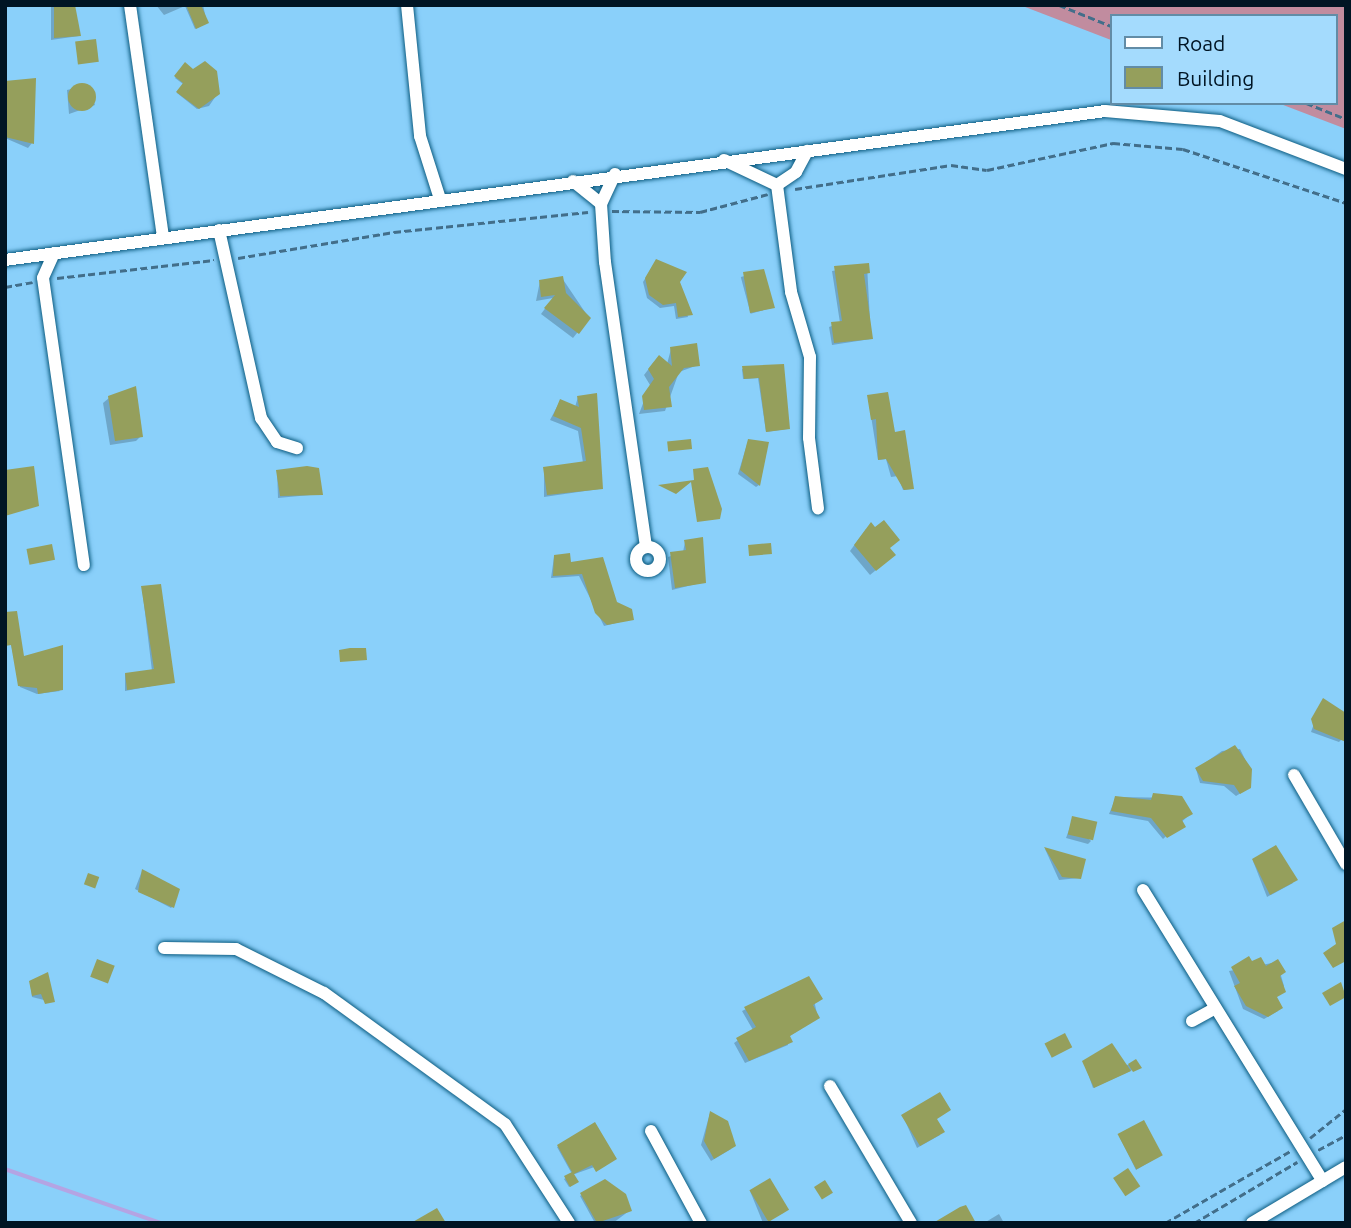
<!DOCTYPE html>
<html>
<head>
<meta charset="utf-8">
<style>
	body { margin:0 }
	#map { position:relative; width:1351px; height:1228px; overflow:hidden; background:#8ad0fa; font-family:Ubuntu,sans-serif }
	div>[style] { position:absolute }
	.green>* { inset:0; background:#c18c9f }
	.shadow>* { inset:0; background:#0003; transform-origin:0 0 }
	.stream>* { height:3.5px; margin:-1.75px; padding:0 1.75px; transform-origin:1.75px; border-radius:1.75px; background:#b4a4e3 }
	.building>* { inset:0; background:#959f5c; transform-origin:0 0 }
	.round { border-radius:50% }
	.path>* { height:2.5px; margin-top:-1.25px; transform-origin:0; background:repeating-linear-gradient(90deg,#426e8a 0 7px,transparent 0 10.5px) }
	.roads { filter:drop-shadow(0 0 2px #0c5c81) drop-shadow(0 0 2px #0c5c81) }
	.minor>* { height:12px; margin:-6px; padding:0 6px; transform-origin:6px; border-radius:6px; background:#fff }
	.minor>.ring { margin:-6px; padding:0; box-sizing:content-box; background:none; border:12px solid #fff; border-radius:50% }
	span { translate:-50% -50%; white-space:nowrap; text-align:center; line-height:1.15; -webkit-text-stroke:7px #a4dbfd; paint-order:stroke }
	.frame { position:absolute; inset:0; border:7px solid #001524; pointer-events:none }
	.legend { position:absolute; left:1110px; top:14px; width:228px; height:91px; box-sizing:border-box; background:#a4dbfd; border:2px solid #628ca6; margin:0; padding:9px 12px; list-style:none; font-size:21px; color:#001524 }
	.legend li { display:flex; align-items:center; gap:14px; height:35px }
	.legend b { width:35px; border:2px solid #628ca6 }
</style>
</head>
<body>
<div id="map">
	<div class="green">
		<i style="clip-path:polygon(1020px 5px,1346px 5px,1346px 129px,1278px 103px,1335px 103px,1335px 16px,1111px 16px,1111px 40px)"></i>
	</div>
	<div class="shadow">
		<i style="clip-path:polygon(73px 5px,79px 36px,51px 40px,51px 6px)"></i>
		<i style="clip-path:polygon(156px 5px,203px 5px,207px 23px,195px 29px,185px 6px,164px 15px)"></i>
		<i style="clip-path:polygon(185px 65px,218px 93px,209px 106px,197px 109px,177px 93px,183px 84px,175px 78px)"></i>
		<i style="clip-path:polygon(5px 84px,32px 143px,28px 148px,5px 138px)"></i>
		<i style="clip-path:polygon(87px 85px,95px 105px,69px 114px,67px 90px)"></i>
		<i style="clip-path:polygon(654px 264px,678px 282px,688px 317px,676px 319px,674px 306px,660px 308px,647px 298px,643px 282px)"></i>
		<i style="clip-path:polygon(867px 265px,871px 339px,832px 345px,829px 327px,840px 323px,832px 271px)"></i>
		<i style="left:763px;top:271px;width:38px;height:23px;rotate:75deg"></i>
		<i style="clip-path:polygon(562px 278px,589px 318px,573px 338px,541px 314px,553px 298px,536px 301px,540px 281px)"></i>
		<i style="clip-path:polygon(671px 349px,698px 365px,679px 372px,665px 411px,639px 414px,650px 385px,644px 375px,654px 362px,667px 364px)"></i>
		<i style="clip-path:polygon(782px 366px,787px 429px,766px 432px,758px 378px,743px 379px,742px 369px)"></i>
		<i style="clip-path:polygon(578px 397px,599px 489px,544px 497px,544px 469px,583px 463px,578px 431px,550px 420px,560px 401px,575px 407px)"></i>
		<i style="clip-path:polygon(868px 397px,893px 434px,911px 489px,903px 490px,898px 476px,891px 477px,886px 459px,878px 460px)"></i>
		<i style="clip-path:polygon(109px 398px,141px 436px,136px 441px,110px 445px,103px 403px)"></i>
		<i style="clip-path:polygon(748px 441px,759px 485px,756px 487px,738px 474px)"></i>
		<i style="clip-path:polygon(277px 471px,321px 494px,278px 498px)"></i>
		<i style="clip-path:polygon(866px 529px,888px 549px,888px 560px,870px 575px,850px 551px)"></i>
		<i style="clip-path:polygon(685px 542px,704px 582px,672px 590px,668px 557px,683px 552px)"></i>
		<i style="clip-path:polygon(554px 557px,569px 564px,601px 559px,615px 603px,632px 619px,604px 626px,579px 576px,551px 578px)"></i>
		<i style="clip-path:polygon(142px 588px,173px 682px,125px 691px,125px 674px,152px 671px)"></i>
		<i style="clip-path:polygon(7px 625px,23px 658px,60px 691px,37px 694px,20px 687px)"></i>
		<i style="clip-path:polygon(1321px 704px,1342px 739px,1339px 742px,1311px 732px)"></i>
		<i style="clip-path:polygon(1240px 749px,1250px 769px,1246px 790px,1236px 796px,1224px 786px,1200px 783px,1196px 769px,1222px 751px)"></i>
		<i style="clip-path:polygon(1116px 797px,1181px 798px,1187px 817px,1163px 839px,1148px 821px,1109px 814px)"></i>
		<i style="clip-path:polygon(1072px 822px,1091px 841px,1088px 844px,1066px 838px)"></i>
		<i style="clip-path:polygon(1045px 849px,1084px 861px,1079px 878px,1059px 880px)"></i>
		<i style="clip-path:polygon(1253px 861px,1293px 883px,1267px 897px)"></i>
		<i style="clip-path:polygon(142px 871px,172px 907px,171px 908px,135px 889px)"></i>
		<i style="clip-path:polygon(1277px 962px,1284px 986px,1275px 997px,1278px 1011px,1264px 1019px,1243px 1009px,1229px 971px)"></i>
		<i style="clip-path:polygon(809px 978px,818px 1018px,788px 1037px,788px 1045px,745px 1063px,734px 1043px,753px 1030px,742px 1011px)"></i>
		<i style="clip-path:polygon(30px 982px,52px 1002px,32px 997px)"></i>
		<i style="clip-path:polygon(1084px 1062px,1129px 1065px,1139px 1067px,1093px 1088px)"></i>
		<i style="clip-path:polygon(710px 1113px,731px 1149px,711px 1161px,701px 1145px)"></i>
		<i style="clip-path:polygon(903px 1116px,935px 1119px,940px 1135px,917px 1148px)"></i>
		<i style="clip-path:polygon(595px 1124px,614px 1160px,572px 1175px,577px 1182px,569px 1187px,564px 1179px,572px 1174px,557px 1147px)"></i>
		<i style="clip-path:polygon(1119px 1136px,1158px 1157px,1136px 1170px)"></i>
		<i style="clip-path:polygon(604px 1181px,629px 1211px,613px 1223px,595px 1223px,580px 1196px)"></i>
		<i style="clip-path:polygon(750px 1191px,783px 1213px,763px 1223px)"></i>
		<i style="clip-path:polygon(999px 1214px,1004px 1223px,984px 1223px)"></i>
	</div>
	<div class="stream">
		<i style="left:5px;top:1169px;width:165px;rotate:19.1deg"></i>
	</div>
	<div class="building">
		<i style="clip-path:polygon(54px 5px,75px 5px,81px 36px,54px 38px)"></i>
		<i style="clip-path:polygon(186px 5px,201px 5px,209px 23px,196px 29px)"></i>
		<i style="left:96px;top:39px;width:23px;height:21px;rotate:83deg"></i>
		<i style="clip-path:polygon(205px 61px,217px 71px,220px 94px,199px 109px,176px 92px,183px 83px,174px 76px,185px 62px,193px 69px)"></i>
		<i style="clip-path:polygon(36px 78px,34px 144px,5px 137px,5px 81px)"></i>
		<i class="round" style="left:68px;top:83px;width:28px;height:28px"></i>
		<i style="clip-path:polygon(656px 259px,687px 272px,680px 282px,693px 315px,678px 317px,676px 303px,663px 305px,649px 295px,645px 278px)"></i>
		<i style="clip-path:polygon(869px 263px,870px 273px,864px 274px,873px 339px,834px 343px,831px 322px,842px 321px,834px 266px)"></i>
		<i style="clip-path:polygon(764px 269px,775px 308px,750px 313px,743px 272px)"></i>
		<i style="clip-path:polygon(563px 276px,566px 293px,591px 318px,579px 334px,544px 308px,555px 295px,541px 297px,539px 280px)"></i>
		<i style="clip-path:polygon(697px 343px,700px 366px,684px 368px,669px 387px,672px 407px,644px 410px,642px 396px,654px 379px,648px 369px,659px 355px,672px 366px,670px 347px)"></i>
		<i style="clip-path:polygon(784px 364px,790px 429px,766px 432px,759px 378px,744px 379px,742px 366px)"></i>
		<i style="clip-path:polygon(136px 386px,143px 437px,115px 441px,108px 396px)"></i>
		<i style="clip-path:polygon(888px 392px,895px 432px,905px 430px,914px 489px,904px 490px,886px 459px,878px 460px,876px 419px,871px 420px,867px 395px)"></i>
		<i style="clip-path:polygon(597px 393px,603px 489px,547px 495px,543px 467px,586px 461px,581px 428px,553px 416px,560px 399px,579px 407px,577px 396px)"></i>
		<i style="left:691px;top:439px;width:10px;height:24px;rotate:84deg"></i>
		<i style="clip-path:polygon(748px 439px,769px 442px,760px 486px,740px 470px)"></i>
		<i style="clip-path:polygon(34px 466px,39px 506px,5px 516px,5px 470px)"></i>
		<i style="clip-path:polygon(307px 466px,319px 468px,323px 495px,280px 496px,276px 470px)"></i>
		<i style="clip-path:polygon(708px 467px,722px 509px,720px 519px,697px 522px,691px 482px,676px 494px,658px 485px,694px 480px,693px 469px)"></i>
		<i style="clip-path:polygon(884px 520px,900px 540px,890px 548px,896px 555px,876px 571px,854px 545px,871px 522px,875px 527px)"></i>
		<i style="clip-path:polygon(703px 537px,706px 583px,675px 588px,670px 552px,686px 550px,684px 540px)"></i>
		<i style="left:771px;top:543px;width:11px;height:23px;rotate:85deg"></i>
		<i style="left:52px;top:544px;width:16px;height:26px;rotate:79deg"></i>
		<i style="clip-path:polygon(570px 553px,571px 562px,603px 557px,617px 602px,632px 609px,634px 620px,607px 625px,595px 613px,582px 574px,553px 576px,554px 555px)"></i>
		<i style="clip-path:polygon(161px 584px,175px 683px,127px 690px,125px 673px,154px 669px,141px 586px)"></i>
		<i style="clip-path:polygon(17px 611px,24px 656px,63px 645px,63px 690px,38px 694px,37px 688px,18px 686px,11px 645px,5px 646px,5px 612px)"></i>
		<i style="clip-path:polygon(350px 648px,366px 648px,367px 660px,340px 662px,339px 650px)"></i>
		<i style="clip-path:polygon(1323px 698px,1346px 713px,1346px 742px,1314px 729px,1311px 719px)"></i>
		<i style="clip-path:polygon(1235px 745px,1252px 769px,1251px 788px,1240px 794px,1234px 785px,1203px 781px,1195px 768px)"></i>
		<i style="clip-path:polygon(1153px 793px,1182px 796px,1193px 814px,1182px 820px,1186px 827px,1167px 838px,1151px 818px,1111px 811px,1115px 796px,1151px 800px)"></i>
		<i style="left:1072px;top:816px;width:26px;height:19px;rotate:13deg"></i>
		<i style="clip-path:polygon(1276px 845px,1298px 880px,1270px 895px,1252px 859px)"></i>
		<i style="clip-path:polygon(1044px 847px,1086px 859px,1081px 879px,1062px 877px)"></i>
		<i style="clip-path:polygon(142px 869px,180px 889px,174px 908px,138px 892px)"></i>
		<i style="left:88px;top:873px;width:12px;height:12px;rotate:20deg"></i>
		<i style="clip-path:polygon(1346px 920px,1346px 961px,1333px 968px,1323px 953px,1336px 944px,1332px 928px)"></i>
		<i style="clip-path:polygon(1249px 956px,1252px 961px,1261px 957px,1266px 966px,1278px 959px,1286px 972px,1280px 976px,1286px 992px,1277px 997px,1283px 1008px,1268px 1017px,1246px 1006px,1234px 986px,1240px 983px,1231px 967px)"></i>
		<i style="left:97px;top:959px;width:19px;height:19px;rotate:21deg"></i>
		<i style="clip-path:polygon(48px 972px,55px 1002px,45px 1004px,41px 994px,32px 996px,29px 981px)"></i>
		<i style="clip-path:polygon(809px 976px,823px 999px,813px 1005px,820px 1018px,790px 1036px,793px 1042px,749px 1061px,736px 1038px,756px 1027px,744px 1007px)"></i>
		<i style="clip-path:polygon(1341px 982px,1346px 997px,1330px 1006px,1322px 993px)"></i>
		<i style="left:1065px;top:1033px;width:16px;height:23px;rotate:63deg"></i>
		<i style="clip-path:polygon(1112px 1043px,1131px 1071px,1094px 1088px,1082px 1061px)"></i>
		<i style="clip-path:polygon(1136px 1059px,1142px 1068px,1133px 1072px,1128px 1064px)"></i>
		<i style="clip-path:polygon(940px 1092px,951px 1110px,937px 1119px,945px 1132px,920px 1146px,901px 1115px)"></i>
		<i style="clip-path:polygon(710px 1111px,728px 1121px,736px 1146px,714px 1159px,704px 1141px)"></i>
		<i style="left:1144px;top:1120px;width:40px;height:30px;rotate:62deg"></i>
		<i style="clip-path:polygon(595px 1122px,617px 1159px,596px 1172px,592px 1165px,574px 1174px,579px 1182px,570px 1187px,564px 1176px,572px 1172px,557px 1145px)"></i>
		<i style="left:1128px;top:1168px;width:22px;height:18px;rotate:56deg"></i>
		<i style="left:770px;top:1178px;width:37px;height:24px;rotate:59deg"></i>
		<i style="clip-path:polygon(605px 1179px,626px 1194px,632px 1211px,597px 1223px,580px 1193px)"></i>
		<i style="left:825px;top:1180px;width:15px;height:13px;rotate:58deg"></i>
		<i style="clip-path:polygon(966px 1205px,976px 1223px,933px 1223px,960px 1207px)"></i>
		<i style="clip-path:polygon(437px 1208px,446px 1223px,411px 1223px)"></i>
	</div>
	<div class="path">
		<i style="left:1059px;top:5px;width:56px;rotate:22deg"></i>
		<i style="left:1306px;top:103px;width:43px;rotate:21.8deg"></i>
		<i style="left:795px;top:189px;width:158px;rotate:-8.7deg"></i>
		<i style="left:951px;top:165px;width:36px;rotate:8deg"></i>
		<i style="left:987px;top:170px;width:129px;rotate:-12.1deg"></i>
		<i style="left:1113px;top:143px;width:70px;rotate:4.9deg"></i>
		<i style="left:1183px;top:149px;width:172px;rotate:18.3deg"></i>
		<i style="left:612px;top:211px;width:88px;rotate:0.7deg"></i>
		<i style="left:700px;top:212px;width:70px;rotate:-14.8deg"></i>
		<i style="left:238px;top:258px;width:158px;rotate:-9.5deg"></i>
		<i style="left:394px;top:232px;width:195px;rotate:-5.9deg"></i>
		<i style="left:57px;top:278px;width:158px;rotate:-6.5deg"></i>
		<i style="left:5px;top:287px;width:28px;rotate:-10deg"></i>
		<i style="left:1310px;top:1138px;width:46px;rotate:-38.9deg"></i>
		<i style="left:1318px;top:1150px;width:32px;rotate:-28deg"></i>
		<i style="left:1165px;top:1223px;width:144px;rotate:-29.9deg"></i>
		<i style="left:1194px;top:1223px;width:120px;rotate:-30.6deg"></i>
	</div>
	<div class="roads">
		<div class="minor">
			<i style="left:130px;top:5px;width:235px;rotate:81.9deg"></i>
			<i style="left:407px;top:5px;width:132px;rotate:84.3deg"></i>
			<i style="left:420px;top:136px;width:66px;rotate:72.4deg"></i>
			<i style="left:724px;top:160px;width:59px;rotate:25.3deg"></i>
			<i style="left:777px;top:185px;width:23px;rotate:-34deg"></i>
			<i style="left:796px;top:172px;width:24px;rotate:-62deg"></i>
			<i style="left:615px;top:174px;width:33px;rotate:115deg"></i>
			<i style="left:601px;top:204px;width:58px;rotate:86.1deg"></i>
			<i style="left:605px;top:262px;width:288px;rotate:81.8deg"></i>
			<i style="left:573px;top:181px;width:36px;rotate:39deg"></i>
			<i style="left:777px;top:185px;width:108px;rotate:82.5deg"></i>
			<i style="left:791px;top:292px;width:68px;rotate:73.7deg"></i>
			<i style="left:810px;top:357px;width:81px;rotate:90.7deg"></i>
			<i style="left:809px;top:438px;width:71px;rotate:82.7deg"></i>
			<i style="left:219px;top:230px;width:193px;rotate:77.4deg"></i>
			<i style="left:261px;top:418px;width:29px;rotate:56deg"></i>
			<i style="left:277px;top:442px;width:21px;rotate:17deg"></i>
			<i style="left:54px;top:253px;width:27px;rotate:114deg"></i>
			<i style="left:43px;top:278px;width:290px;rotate:81.9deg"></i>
			<i style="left:5px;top:260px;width:1110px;rotate:-7.71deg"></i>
			<i style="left:1105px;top:111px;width:115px;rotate:5deg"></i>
			<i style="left:1220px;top:121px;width:135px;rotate:20.9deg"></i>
			<i class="ring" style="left:636px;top:547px;width:12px;height:12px"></i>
			<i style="left:1294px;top:775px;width:103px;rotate:59.7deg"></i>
			<i style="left:1143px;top:890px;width:342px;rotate:58.3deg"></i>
			<i style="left:164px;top:948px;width:72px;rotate:0.8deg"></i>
			<i style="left:236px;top:949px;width:98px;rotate:26.6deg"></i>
			<i style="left:324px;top:993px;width:223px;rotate:35.9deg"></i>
			<i style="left:505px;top:1124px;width:118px;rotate:57.1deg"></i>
			<i style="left:1192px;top:1021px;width:26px;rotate:-29deg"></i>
			<i style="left:830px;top:1086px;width:159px;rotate:59.4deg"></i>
			<i style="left:651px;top:1131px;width:105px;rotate:61.5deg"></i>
			<i style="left:1252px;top:1223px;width:109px;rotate:-30.8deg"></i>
		</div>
	</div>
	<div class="frame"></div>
	<ul class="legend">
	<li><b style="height:9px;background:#fff"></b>Road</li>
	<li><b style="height:19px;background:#959f5c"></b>Building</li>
	</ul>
</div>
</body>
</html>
